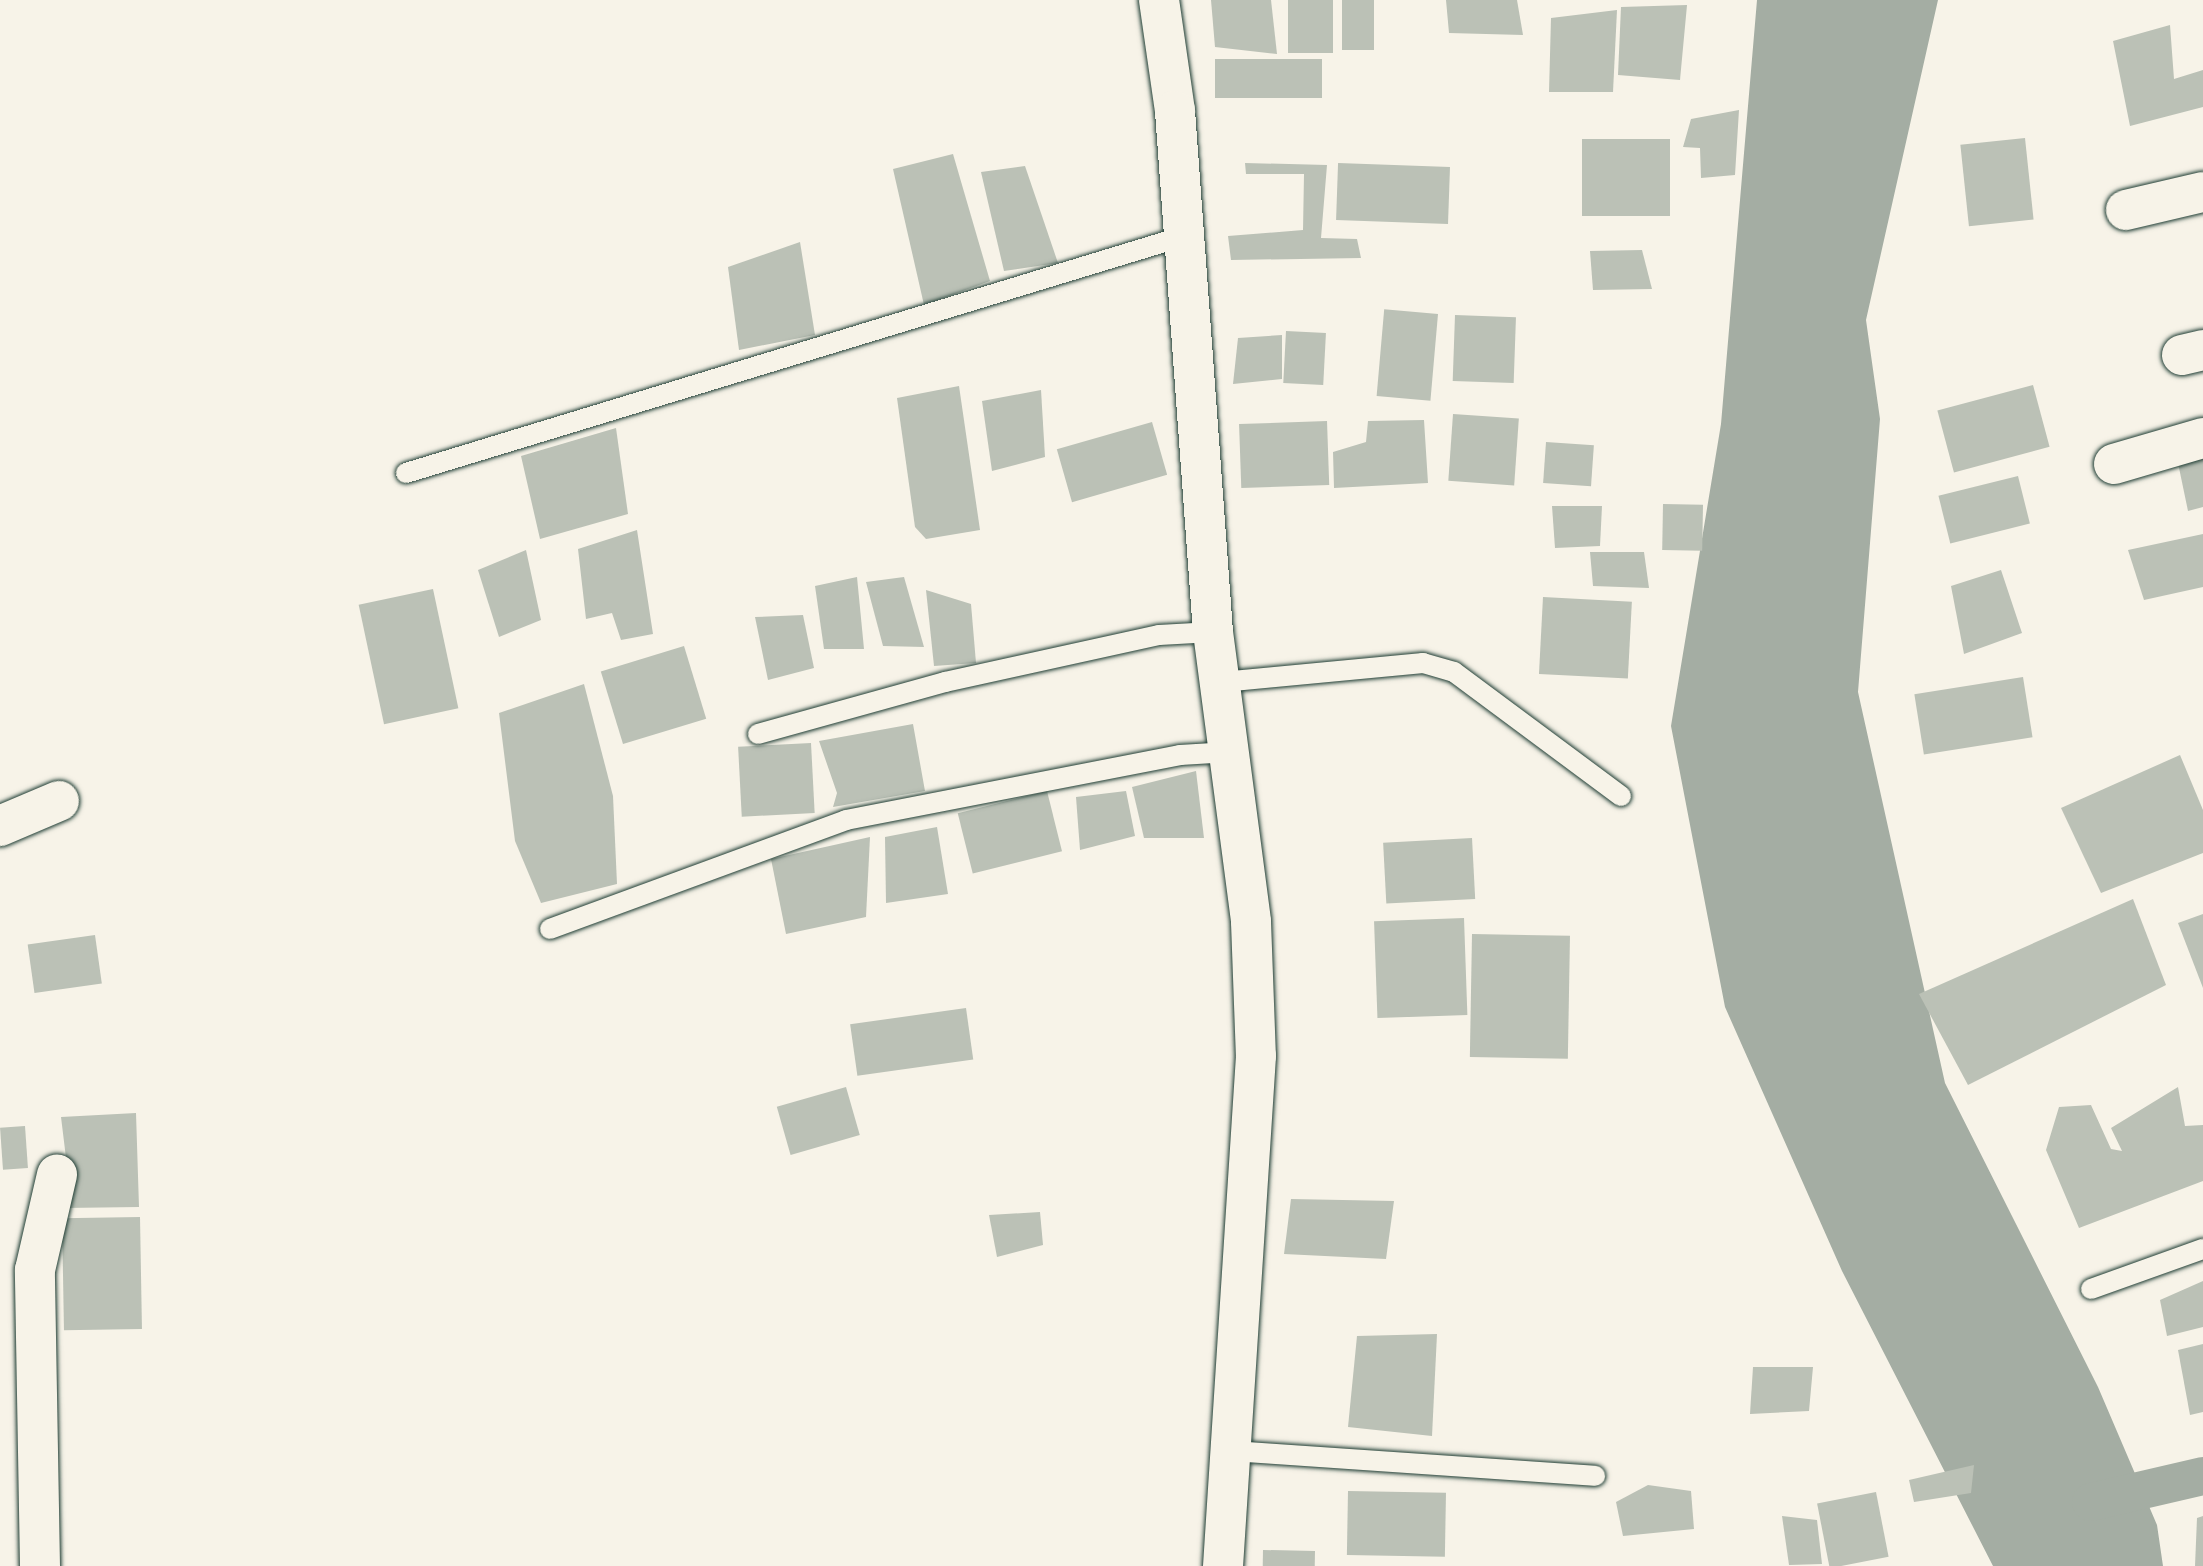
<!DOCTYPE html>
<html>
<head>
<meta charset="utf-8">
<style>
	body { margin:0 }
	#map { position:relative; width:2203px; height:1566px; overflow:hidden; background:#f7f3e8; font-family:Caveat,sans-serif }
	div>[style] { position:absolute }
	.water>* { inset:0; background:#a4ada3 }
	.canal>* { height:38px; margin:-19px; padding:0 19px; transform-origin:19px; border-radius:19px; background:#a4ada3 }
	.building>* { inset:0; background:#bbc1b6; transform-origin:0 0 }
	.roads { filter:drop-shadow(0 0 2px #1f3d34) drop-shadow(0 0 2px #1f3d34) }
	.service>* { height:20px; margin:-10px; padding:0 10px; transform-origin:10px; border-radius:10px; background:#f7f3e8 }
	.minor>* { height:40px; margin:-20px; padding:0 20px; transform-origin:20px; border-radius:20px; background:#f7f3e8 }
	span { translate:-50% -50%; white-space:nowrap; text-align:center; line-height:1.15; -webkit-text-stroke:6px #f7f3e8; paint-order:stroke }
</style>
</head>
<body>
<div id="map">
	<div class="water">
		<i style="clip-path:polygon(1757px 0,1938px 0,1866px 320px,1880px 419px,1858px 692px,1945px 1083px,2098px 1387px,2157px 1525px,2163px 1566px,1993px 1566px,1842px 1271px,1725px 1007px,1671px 726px,1721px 424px)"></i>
	</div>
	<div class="canal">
		<i style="left:2091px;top:1502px;width:115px;rotate:-13.1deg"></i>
	</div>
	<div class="building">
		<i style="clip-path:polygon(1211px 0,1271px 0,1277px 54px,1215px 47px)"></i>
		<i style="left:1288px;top:0;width:45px;height:53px"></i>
		<i style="left:1342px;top:0;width:32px;height:50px"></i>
		<i style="clip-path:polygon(1446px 0,1517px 0,1523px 35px,1449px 33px)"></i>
		<i style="clip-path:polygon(1687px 5px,1680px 80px,1618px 75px,1621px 7px)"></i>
		<i style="clip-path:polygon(1617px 10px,1613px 92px,1549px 92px,1551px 18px)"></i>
		<i style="clip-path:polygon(2170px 25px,2174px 79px,2203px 70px,2203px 107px,2130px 126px,2113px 41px)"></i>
		<i style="left:1322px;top:59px;width:39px;height:107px;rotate:90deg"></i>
		<i style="clip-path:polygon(1739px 110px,1735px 175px,1701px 178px,1700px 148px,1683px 147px,1691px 119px)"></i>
		<i style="left:2025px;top:138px;width:82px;height:65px;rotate:84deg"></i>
		<i style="left:1582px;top:139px;width:88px;height:77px"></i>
		<i style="clip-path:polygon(953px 154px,990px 281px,924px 305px,893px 169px)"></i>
		<i style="clip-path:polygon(1245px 163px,1327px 165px,1321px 238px,1357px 239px,1361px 258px,1231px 260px,1228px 236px,1303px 230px,1304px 174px,1246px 174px)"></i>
		<i style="clip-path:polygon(1025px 166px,1058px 263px,1004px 271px,981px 172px)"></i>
		<i style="left:1450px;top:167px;width:57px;height:112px;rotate:92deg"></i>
		<i style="clip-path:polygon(800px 242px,815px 335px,739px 350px,728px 267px)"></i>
		<i style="clip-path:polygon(1642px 250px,1652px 289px,1593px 290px,1590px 251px)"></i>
		<i style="left:1438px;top:314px;width:87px;height:54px;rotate:95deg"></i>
		<i style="left:1455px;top:315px;width:61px;height:66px;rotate:2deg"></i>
		<i style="left:1286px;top:331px;width:40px;height:52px;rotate:3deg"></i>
		<i style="clip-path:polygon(1282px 335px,1282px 379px,1233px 384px,1238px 338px)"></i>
		<i style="left:2033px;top:385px;width:64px;height:99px;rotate:75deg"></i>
		<i style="clip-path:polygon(959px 386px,980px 530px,926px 539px,915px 527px,897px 398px)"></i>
		<i style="clip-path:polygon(1041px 390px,1045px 457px,992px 471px,982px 401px)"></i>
		<i style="left:1453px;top:414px;width:66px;height:67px;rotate:4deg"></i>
		<i style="clip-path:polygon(1424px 420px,1428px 483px,1334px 488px,1333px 452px,1366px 442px,1368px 421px)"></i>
		<i style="left:1327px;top:421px;width:64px;height:88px;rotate:88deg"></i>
		<i style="left:1152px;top:422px;width:55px;height:99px;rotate:74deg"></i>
		<i style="clip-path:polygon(616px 428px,628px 514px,540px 539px,521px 456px)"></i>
		<i style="left:1546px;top:442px;width:48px;height:41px;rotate:4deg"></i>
		<i style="clip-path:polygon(2203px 458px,2203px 507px,2188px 511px,2178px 463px)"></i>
		<i style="left:2018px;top:476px;width:49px;height:82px;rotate:76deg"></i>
		<i style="left:1663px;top:504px;width:40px;height:46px;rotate:1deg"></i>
		<i style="clip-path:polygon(1552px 506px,1602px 506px,1600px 546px,1555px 548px)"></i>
		<i style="clip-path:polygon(637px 530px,653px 634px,621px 640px,612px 613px,586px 619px,578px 549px)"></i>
		<i style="clip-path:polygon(2203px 534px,2203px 587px,2144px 600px,2128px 550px)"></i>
		<i style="clip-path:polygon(526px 550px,541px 620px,499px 637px,478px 570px)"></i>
		<i style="clip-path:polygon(1590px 552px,1644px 552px,1649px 588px,1593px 586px)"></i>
		<i style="clip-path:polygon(2001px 570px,2022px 633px,1964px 654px,1951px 586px)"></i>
		<i style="clip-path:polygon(857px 577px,864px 649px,824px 649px,815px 586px)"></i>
		<i style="clip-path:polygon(904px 577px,924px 647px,883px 646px,866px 582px)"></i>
		<i style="left:433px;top:589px;width:122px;height:76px;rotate:78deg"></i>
		<i style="clip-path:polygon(926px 590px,971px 604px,976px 663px,934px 666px)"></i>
		<i style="left:1543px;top:597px;width:89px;height:77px;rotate:3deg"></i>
		<i style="clip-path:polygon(803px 615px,814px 668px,768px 680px,755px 617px)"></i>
		<i style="left:684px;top:646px;width:76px;height:87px;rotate:73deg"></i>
		<i style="left:2023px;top:677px;width:61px;height:110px;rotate:81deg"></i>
		<i style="clip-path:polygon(584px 684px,613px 796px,617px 884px,541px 903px,515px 841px,499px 713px)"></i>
		<i style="clip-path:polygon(913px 724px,925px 791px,833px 807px,837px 793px,819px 741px)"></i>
		<i style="left:811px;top:743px;width:70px;height:73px;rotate:87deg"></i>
		<i style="clip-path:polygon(2180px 755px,2203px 810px,2203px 853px,2101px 893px,2061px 808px)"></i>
		<i style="clip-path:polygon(1196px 771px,1204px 838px,1144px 838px,1132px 787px)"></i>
		<i style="left:1047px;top:791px;width:62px;height:92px;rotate:76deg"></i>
		<i style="clip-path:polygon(1126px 791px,1135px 836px,1080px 850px,1076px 797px)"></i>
		<i style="clip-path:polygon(937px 827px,948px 894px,886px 903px,885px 837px)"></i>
		<i style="clip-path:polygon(870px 837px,866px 917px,786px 934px,771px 859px)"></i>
		<i style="left:1472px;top:838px;width:61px;height:89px;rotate:87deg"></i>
		<i style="clip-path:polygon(2133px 899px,2166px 985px,1968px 1085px,1919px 994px)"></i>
		<i style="clip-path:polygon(2203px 914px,2203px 988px,2178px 923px)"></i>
		<i style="left:1464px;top:918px;width:97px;height:90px;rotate:88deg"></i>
		<i style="left:1472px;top:934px;width:98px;height:123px;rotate:1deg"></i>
		<i style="left:95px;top:935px;width:49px;height:68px;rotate:82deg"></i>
		<i style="left:966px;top:1008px;width:52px;height:117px;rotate:82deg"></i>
		<i style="left:846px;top:1087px;width:50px;height:72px;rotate:74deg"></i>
		<i style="clip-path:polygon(2178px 1087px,2185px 1126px,2203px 1125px,2203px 1181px,2079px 1228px,2046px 1150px,2059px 1107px,2091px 1105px,2111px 1149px,2122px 1151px,2111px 1128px)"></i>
		<i style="clip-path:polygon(136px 1113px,139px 1207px,64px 1208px,66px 1158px,61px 1117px)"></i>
		<i style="left:25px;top:1126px;width:42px;height:25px;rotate:86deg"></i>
		<i style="clip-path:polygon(1291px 1199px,1394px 1201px,1386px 1259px,1284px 1254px)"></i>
		<i style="clip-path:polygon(1040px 1212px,1043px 1245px,997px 1257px,989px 1215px)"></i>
		<i style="left:140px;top:1217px;width:112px;height:78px;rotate:89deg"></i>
		<i style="clip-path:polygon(2203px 1281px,2203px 1327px,2167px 1336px,2160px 1300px)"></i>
		<i style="clip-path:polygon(1437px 1334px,1432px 1436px,1348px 1427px,1357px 1336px)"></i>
		<i style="clip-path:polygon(2203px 1344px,2203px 1412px,2190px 1415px,2178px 1350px)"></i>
		<i style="clip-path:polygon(1753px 1367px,1813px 1367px,1809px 1411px,1750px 1414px)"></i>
		<i style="clip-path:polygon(1974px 1465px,1971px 1493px,1914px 1502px,1909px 1480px)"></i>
		<i style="clip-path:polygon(1648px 1485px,1691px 1491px,1694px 1529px,1623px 1536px,1616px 1502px)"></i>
		<i style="left:1348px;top:1491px;width:98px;height:64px;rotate:1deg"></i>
		<i style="left:1876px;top:1492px;width:66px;height:60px;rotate:79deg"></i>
		<i style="clip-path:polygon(1782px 1516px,1817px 1520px,1822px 1564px,1789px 1565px)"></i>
		<i style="clip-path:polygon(2203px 1516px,2203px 1566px,2195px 1566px,2197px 1518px)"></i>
		<i style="left:1263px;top:1550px;width:52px;height:16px;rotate:1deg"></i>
	</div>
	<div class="roads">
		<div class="service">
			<i style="left:406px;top:473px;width:813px;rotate:-16.94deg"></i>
			<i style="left:1222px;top:682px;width:202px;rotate:-5.4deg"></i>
			<i style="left:1423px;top:663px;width:32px;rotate:16deg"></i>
			<i style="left:1454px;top:672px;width:208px;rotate:36.6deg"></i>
			<i style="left:758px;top:734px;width:194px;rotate:-15.5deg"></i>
			<i style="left:945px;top:682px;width:219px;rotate:-12.4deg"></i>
			<i style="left:1159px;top:635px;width:54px;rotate:-3.2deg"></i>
			<i style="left:550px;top:929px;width:315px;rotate:-20.2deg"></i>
			<i style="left:846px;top:820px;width:340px;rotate:-11deg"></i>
			<i style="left:1180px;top:755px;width:50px;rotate:-3.4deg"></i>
			<i style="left:2091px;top:1289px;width:119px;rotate:-19.7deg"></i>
			<i style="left:1231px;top:1451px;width:365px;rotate:3.9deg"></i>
		</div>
		<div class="minor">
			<i style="left:1159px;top:0;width:112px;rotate:81.8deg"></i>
			<i style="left:1175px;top:111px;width:522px;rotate:85.83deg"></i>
			<i style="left:1213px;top:632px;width:292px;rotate:82.5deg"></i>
			<i style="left:1251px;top:922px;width:134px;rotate:87.9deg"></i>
			<i style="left:1256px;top:1056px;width:511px;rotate:93.7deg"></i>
			<i style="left:2126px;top:210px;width:79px;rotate:-13.2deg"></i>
			<i style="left:2182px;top:355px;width:22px;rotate:-13deg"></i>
			<i style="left:2114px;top:464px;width:93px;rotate:-16.3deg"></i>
			<i style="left:0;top:826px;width:64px;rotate:-23deg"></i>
			<i style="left:40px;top:1566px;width:296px;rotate:-91deg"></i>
			<i style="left:35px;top:1270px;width:98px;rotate:-77deg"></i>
		</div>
	</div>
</div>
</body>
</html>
